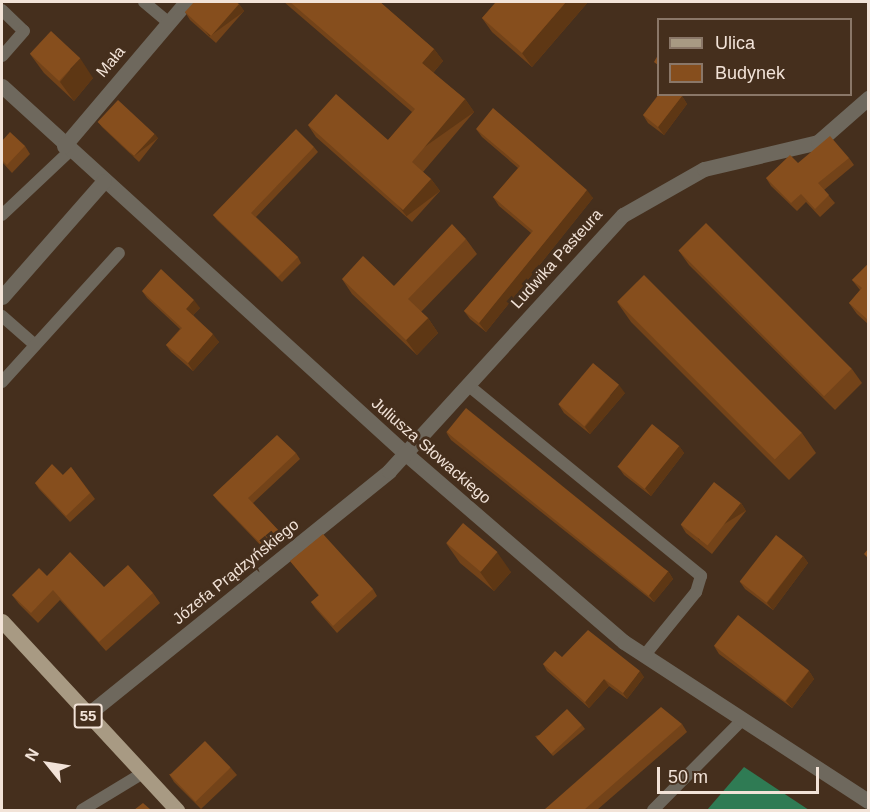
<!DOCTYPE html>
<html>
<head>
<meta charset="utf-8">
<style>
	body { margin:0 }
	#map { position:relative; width:870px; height:812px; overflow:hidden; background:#452f1d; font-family:Arial,sans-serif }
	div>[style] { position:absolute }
	.forest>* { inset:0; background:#2f7b54 }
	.service>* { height:12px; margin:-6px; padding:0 6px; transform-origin:6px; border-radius:6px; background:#6e685d }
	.minor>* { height:15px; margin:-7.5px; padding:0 7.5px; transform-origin:7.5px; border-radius:7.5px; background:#6e685d }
	.primary>* { height:15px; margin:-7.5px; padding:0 7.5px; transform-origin:7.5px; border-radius:7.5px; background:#a89a83 }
	.wall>* { inset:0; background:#734319 }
	.shaded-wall>* { inset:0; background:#5e3714; transform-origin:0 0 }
	.building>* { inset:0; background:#864e1d; transform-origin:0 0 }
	span { translate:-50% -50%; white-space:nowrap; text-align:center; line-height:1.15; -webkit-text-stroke:6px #452f1d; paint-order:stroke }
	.shield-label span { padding:2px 4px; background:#452f1d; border:2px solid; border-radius:4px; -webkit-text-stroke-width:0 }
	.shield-label { font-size:15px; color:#f2e3d8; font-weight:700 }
	.street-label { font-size:16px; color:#f2e3d8 }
	.frame { position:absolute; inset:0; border:3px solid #f2e3d8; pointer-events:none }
	.legend { position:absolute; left:657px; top:18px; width:195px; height:78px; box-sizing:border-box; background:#452f1d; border:2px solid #8a7768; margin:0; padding:8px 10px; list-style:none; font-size:18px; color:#f2e3d8 }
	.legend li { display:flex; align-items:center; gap:12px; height:30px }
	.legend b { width:30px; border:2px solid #8a7768 }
	.north { position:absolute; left:18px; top:734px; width:60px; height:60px; -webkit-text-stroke:4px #452f1d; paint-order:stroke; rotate:300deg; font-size:16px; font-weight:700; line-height:24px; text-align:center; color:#f2e3d8 }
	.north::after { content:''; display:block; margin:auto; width:21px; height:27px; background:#f2e3d8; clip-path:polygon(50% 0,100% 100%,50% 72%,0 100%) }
	.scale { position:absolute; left:657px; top:767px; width:162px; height:27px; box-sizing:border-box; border:3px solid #f2e3d8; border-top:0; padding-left:8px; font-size:18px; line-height:21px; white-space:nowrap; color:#f2e3d8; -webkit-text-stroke:4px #452f1d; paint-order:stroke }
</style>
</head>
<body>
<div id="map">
	<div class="forest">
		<i style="clip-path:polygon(744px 767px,809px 810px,707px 810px)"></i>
	</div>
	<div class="service">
		<i style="left:144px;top:2px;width:31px;rotate:40deg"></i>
		<i style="left:2px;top:10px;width:30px;rotate:44deg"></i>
		<i style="left:24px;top:31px;width:33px;rotate:131deg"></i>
		<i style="left:2px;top:215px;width:93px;rotate:-43.3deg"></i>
		<i style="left:2px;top:316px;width:44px;rotate:41.3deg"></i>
		<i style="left:2px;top:382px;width:174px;rotate:-47.8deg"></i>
		<i style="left:469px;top:386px;width:300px;rotate:39.3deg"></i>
		<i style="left:701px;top:576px;width:17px;rotate:107deg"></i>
		<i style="left:696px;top:592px;width:82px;rotate:129.1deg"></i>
		<i style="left:82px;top:810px;width:71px;rotate:-31.2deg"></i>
		<i style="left:653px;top:810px;width:124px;rotate:-45.3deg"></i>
	</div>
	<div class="minor">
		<i style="left:2px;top:86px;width:546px;rotate:42.33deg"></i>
		<i style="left:406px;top:454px;width:288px;rotate:40.8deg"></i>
		<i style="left:624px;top:642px;width:291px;rotate:33.1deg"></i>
		<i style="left:64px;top:146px;width:189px;rotate:-49.7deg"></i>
		<i style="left:2px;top:297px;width:154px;rotate:-48.7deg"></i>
		<i style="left:87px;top:715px;width:388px;rotate:-38.9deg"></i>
		<i style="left:389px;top:471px;width:347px;rotate:-47.6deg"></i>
		<i style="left:623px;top:215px;width:93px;rotate:-29.6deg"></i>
		<i style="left:704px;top:169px;width:117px;rotate:-13.3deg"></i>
		<i style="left:818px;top:142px;width:67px;rotate:-41.3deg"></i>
	</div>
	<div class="primary">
		<i style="left:2px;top:621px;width:258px;rotate:47.2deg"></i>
	</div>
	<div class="wall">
		<i style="clip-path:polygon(284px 2px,380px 2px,434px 49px,443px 61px,433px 73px,465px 99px,474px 112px,423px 172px,431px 179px,440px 191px,412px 222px,316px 137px,308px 125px,388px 140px,412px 112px)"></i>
		<i style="clip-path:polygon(496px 2px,588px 2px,532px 67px,492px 32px,482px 18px)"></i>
		<i style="clip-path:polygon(239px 4px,244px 11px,216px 43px,190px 20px,185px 12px)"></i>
		<i style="clip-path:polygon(30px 54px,93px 78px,74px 101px,44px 73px)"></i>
		<i style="clip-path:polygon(682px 96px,687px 104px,664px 135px,648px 123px,643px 115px)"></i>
		<i style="clip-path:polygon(99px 123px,158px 138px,139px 162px,102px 127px)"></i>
		<i style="clip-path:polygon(476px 129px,593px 198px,486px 332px,470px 319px,464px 311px,531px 233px,499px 206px,493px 197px,518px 168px,482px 137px)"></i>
		<i style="clip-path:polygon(2px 141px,25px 146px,30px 154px,12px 173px,2px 162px)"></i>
		<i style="clip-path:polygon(314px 147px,318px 152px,256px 217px,298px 257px,301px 263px,282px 282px,217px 220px,213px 215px)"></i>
		<i style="clip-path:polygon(849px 158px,854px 165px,824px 190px,835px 203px,820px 217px,806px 202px,797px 211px,771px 186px,766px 178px,798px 163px)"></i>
		<i style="clip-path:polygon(466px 239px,477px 254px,421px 312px,428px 318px,438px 333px,417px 355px,352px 294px,342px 279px,394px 286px)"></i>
		<i style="clip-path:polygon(679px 251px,852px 369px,862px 383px,835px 410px,689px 265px)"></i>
		<i style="clip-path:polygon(868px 264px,868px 324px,857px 314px,849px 303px,860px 290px,852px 280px)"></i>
		<i style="clip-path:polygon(142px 291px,200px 308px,193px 315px,219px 342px,193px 371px,171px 352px,166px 345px,180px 329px,147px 298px)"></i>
		<i style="clip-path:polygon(617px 302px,802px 433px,816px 453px,789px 480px,631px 322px)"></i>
		<i style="clip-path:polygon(625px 393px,590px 434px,564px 413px,559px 405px)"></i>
		<i style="clip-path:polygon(446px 432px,668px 571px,673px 579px,654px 602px,451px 440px)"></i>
		<i style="clip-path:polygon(679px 446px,684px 453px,651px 496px,624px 475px,619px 468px)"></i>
		<i style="clip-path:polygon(296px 453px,300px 459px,253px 503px,279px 531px,283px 537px,266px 551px,217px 500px,213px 495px)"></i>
		<i style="clip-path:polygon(71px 467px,95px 499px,70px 522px,39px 489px,35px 483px,63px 475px)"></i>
		<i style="clip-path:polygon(741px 503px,746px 511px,712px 554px,686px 533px,681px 525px)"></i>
		<i style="clip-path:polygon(446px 543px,511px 572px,494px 591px,460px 563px)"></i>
		<i style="clip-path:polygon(803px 556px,808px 563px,773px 610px,745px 589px,740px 582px)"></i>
		<i style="clip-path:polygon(290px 561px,373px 589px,377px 596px,337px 633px,315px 608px,311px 602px,319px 596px)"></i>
		<i style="clip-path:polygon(47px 576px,104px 587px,153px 593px,160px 603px,106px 651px,60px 600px,38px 623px,19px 604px,12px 595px)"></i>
		<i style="clip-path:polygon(714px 646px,809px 671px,814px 679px,792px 708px,719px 654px)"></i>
		<i style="clip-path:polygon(562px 657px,644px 677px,627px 699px,609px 686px,589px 708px,547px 671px,543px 664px)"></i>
		<i style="clip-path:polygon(682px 724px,687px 732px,597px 810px,544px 810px)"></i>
		<i style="clip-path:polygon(582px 725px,585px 729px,553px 756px,535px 736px)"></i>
		<i style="clip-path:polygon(231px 768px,237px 775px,201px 809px,174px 782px,169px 774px)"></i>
	</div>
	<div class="shaded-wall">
		<i style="clip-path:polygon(566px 2px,588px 2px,532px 67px,522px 53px)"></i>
		<i style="left:239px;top:4px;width:9px;height:43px;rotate:54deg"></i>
		<i style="clip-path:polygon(434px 49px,443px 61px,431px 75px,422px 63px)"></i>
		<i style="clip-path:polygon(80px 58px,93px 78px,74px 101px,60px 82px)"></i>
		<i style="clip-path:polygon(682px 96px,687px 104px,664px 135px,658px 127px)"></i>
		<i style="left:465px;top:99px;width:16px;height:82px;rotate:55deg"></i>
		<i style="left:155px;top:134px;width:5px;height:31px;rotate:53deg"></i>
		<i style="left:431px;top:179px;width:15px;height:42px;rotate:53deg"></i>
		<i style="clip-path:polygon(587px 190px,593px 198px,486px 332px,479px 323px)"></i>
		<i style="clip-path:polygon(194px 300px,200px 308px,191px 317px,186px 309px)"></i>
		<i style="clip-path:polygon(428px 318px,438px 333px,417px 355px,406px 340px)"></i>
		<i style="clip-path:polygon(213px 334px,219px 342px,193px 371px,188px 363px)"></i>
		<i style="clip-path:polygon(619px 385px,625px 393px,590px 434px,585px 427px)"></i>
		<i style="clip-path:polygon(679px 446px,684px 453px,651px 496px,645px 488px)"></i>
		<i style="left:741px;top:503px;width:9px;height:55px;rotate:58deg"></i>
		<i style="clip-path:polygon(497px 552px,511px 572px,494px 591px,480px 572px)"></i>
		<i style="clip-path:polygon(803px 556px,808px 563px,773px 610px,767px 603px)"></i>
		<i style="clip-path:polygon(668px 571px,673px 579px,654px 602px,649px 595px)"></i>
		<i style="clip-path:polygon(640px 671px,644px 677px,627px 699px,623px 693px)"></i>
		<i style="clip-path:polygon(809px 671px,814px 679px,792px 708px,786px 701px)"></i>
		<i style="clip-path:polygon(604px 679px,609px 686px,589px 708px,585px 702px)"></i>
	</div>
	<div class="building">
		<i style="clip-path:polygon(194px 2px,236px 2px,239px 4px,211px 36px,185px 12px)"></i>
		<i style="clip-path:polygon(290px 2px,380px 2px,434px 49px,422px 63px,465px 99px,412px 162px,431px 179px,403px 210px,308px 125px,336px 94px,388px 140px,415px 109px)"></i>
		<i style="clip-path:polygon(496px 2px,566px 2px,522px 53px,482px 18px)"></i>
		<i style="left:51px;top:31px;width:40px;height:31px;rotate:43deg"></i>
		<i style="clip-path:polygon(658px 55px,658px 65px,654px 62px)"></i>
		<i style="clip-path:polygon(659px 94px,680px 94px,682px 96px,658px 127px,643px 115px)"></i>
		<i style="left:118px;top:100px;width:50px;height:30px;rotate:43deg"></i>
		<i style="clip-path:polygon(493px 108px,587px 190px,479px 323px,464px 311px,533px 231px,493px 197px,520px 166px,476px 129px)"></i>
		<i style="clip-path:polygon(296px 129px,314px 147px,251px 213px,298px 257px,278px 277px,213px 215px)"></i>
		<i style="clip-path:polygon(10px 132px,25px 146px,7px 165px,2px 160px,2px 141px)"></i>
		<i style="clip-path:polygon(830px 136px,849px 158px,818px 183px,829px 195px,815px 209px,801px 194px,791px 203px,766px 178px,790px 155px,798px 163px)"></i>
		<i style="left:706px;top:223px;width:206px;height:39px;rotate:45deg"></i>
		<i style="clip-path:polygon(452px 224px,466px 239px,408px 299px,428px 318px,406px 340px,342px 279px,363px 256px,394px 286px)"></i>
		<i style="clip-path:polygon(868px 264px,868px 320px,849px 303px,862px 288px,852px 280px)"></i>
		<i style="clip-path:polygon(161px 269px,194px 300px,186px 309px,213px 334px,188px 363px,166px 345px,182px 328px,142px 291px)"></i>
		<i style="left:644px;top:275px;width:223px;height:38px;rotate:45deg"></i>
		<i style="left:593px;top:363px;width:34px;height:54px;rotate:40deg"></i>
		<i style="left:466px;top:408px;width:260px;height:31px;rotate:39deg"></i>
		<i style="left:652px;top:424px;width:35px;height:55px;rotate:39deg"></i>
		<i style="clip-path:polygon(277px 435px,296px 453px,248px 498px,279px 531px,262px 545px,213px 495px)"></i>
		<i style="clip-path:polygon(52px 464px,63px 475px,71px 467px,90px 493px,66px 516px,35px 483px)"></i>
		<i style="left:714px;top:482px;width:34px;height:54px;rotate:38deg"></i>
		<i style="left:463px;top:523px;width:45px;height:26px;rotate:40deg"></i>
		<i style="clip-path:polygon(323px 534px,373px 589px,333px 626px,311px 602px,319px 595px,290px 561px)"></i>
		<i style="left:776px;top:535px;width:34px;height:59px;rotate:38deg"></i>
		<i style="clip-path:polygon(868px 549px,868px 558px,864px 554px)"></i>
		<i style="clip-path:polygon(70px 552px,104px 587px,128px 565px,153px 593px,99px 642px,53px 590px,31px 613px,12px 595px,39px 568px,47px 576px)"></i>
		<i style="left:738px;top:615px;width:90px;height:39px;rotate:38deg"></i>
		<i style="clip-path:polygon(588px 630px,640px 671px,623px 693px,604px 679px,585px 702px,543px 664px,555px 651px,562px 657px)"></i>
		<i style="clip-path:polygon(661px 707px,682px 724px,584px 810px,544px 810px)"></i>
		<i style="left:567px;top:709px;width:22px;height:42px;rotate:47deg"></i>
		<i style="left:205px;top:741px;width:37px;height:49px;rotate:46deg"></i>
		<i style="clip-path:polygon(143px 803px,151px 810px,134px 810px)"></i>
	</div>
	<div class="shield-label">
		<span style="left:88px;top:716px">55</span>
	</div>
	<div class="street-label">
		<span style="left:111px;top:62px;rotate:-50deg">Mała</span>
		<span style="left:557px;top:259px;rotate:-48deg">Ludwika Pasteura</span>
		<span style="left:431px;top:451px;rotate:41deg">Juliusza Słowackiego</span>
		<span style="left:236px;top:572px;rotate:-39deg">Józefa Prądzyńskiego</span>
	</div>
	<div class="frame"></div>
	<ul class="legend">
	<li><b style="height:8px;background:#a89a83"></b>Ulica</li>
	<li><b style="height:16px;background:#864e1d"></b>Budynek</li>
	</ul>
	<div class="north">N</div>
	<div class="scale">50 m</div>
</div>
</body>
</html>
